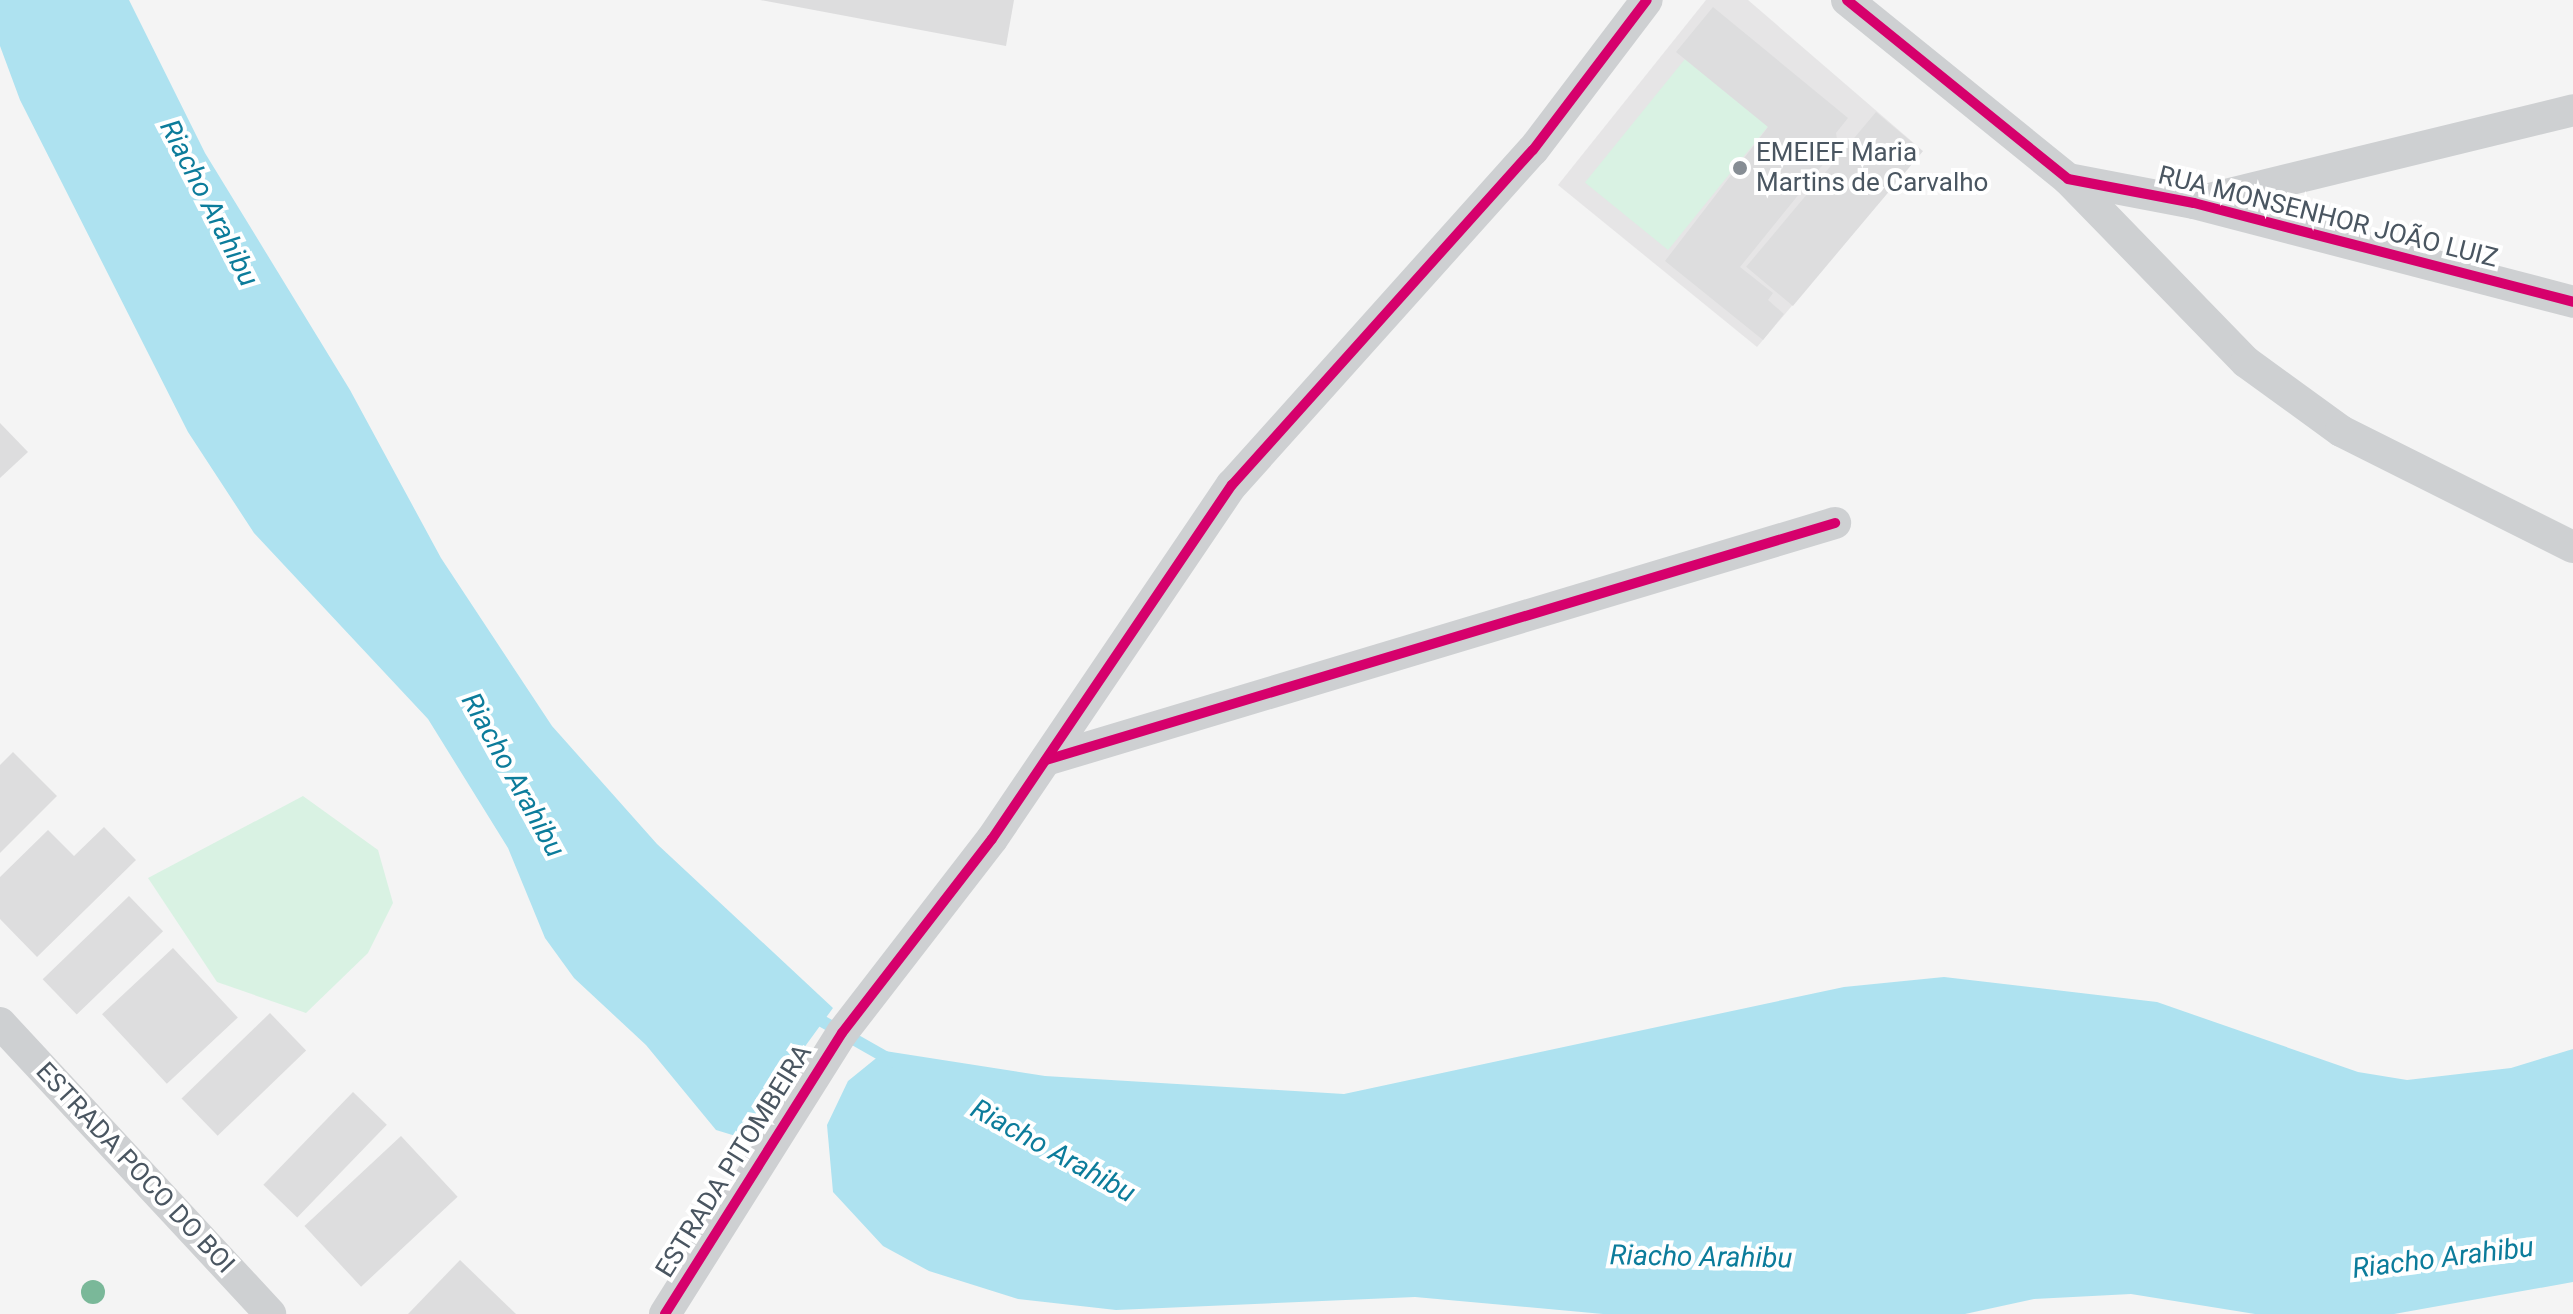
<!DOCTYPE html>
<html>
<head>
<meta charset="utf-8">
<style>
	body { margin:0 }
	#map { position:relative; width:2573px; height:1314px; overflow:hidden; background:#f4f4f4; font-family:Roboto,sans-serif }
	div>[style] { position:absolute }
	.education>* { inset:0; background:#e6e5e6 }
	.green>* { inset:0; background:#d9f2e3; transform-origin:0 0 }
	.water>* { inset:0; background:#aee2f0 }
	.stream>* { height:12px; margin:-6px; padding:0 6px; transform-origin:6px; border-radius:6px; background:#aee2f0 }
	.building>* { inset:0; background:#ddddde; transform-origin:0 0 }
	.minor>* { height:32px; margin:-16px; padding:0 16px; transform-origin:16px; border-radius:16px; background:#ced0d2 }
	.cycleway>* { height:10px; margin:-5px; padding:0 5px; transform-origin:5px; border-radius:5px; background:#d6006c }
	.trees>* { width:24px; height:24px; margin:-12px; border-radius:50%; background:#7ab899 }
	.dots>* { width:22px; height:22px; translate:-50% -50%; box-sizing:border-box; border:4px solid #fff; border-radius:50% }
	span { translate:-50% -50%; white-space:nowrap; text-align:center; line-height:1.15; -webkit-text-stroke:8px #fff; paint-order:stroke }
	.poi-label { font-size:26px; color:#4a5661 }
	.left { translate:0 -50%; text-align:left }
	.street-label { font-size:26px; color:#4a5661 }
	.water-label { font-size:28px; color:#0c7c9b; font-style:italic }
</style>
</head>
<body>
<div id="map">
	<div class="education">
		<i style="clip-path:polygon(1706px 0,1748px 0,1923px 151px,1757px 347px,1558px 185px)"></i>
	</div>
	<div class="green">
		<i style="left:1685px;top:59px;width:107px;height:159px;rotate:39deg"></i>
		<i style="clip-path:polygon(303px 796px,378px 850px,393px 903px,368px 953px,306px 1013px,217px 982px,148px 878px)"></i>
	</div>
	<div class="water">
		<i style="clip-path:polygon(0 0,129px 0,205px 153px,350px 390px,441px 558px,552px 726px,657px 844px,833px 1008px,739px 1137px,716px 1130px,646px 1045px,574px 978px,545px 938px,508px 848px,428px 719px,254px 533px,188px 432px,20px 100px,0 46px)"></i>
		<i style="clip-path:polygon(1944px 977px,2157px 1002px,2358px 1072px,2407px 1080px,2511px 1068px,2573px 1049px,2573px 1282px,2394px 1314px,2255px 1314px,2131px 1294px,2034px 1299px,1965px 1314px,1603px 1314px,1415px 1297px,1116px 1310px,1018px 1299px,929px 1271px,883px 1246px,833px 1192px,827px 1125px,848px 1081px,885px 1051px,1045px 1076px,1344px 1094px,1844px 987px)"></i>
	</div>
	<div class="stream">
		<i style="left:813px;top:1016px;width:93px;rotate:29.6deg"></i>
	</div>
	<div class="building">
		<i style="clip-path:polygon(760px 0,1014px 0,1006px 46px)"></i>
		<i style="clip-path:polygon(1713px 7px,1848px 118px,1836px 133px,1838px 146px,1740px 267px,1773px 293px,1768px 300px,1784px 314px,1763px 340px,1665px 261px,1768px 127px,1676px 52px)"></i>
		<i style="left:1876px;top:112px;width:61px;height:202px;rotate:40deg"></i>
		<i style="clip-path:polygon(0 423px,28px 452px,0 478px)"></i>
		<i style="clip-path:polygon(13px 752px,57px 796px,0 853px,0 765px)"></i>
		<i style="clip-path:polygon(104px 827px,136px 860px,37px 957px,0 919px,0 877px,48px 830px,74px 856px)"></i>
		<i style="left:129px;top:896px;width:49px;height:120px;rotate:46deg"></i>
		<i style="left:173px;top:948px;width:95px;height:97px;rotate:47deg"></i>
		<i style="left:270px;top:1013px;width:52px;height:123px;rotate:46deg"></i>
		<i style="left:353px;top:1092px;width:47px;height:129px;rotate:44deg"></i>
		<i style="left:401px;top:1136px;width:83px;height:132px;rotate:47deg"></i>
		<i style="clip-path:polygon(460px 1260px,516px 1314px,408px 1314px)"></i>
	</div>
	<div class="minor">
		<i style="left:1847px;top:0;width:284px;rotate:39deg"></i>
		<i style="left:2068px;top:179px;width:128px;rotate:10.8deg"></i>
		<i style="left:2194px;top:203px;width:392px;rotate:14.6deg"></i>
		<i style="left:2068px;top:179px;width:255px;rotate:45.8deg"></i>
		<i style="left:2246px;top:362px;width:117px;rotate:36deg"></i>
		<i style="left:2341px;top:431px;width:259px;rotate:26.6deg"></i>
		<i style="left:2197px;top:202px;width:387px;rotate:-13.7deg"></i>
		<i style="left:1046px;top:760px;width:824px;rotate:-16.72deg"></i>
		<i style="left:0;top:1023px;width:397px;rotate:47.1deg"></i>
		<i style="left:665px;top:1314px;width:332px;rotate:-57.8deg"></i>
		<i style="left:842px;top:1033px;width:245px;rotate:-52.3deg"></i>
		<i style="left:992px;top:839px;width:428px;rotate:-55.9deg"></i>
		<i style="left:1232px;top:485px;width:450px;rotate:-48.1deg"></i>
		<i style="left:1533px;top:150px;width:188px;rotate:-52.8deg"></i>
	</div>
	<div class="cycleway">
		<i style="left:1847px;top:0;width:284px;rotate:39deg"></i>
		<i style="left:2068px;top:179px;width:128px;rotate:10.8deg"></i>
		<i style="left:2194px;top:203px;width:392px;rotate:14.6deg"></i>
		<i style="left:1046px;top:760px;width:824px;rotate:-16.72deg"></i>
		<i style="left:665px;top:1314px;width:332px;rotate:-57.8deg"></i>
		<i style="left:842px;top:1033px;width:245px;rotate:-52.3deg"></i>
		<i style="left:992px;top:839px;width:428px;rotate:-55.9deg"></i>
		<i style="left:1232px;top:485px;width:450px;rotate:-48.1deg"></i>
		<i style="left:1533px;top:150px;width:188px;rotate:-52.8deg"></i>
	</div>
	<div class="trees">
		<i style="left:93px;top:1292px"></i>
	</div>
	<div class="dots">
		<i style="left:1740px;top:168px;background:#868d94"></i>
	</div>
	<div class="poi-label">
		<span class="left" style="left:1756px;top:168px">EMEIEF Maria<br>Martins de Carvalho</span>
	</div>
	<div class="street-label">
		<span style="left:2328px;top:217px;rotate:14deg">RUA MONSENHOR JOÃO LUIZ</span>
		<span style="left:734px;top:1161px;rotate:-58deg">ESTRADA PITOMBEIRA</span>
		<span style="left:135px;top:1168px;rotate:47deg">ESTRADA POCO DO BOI</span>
	</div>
	<div class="water-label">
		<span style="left:209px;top:203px;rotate:63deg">Riacho Arahibu</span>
		<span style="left:513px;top:775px;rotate:61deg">Riacho Arahibu</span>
		<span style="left:1053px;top:1151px;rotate:29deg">Riacho Arahibu</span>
		<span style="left:1701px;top:1257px;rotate:1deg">Riacho Arahibu</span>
		<span style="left:2443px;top:1258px;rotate:-7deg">Riacho Arahibu</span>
	</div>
</div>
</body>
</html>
